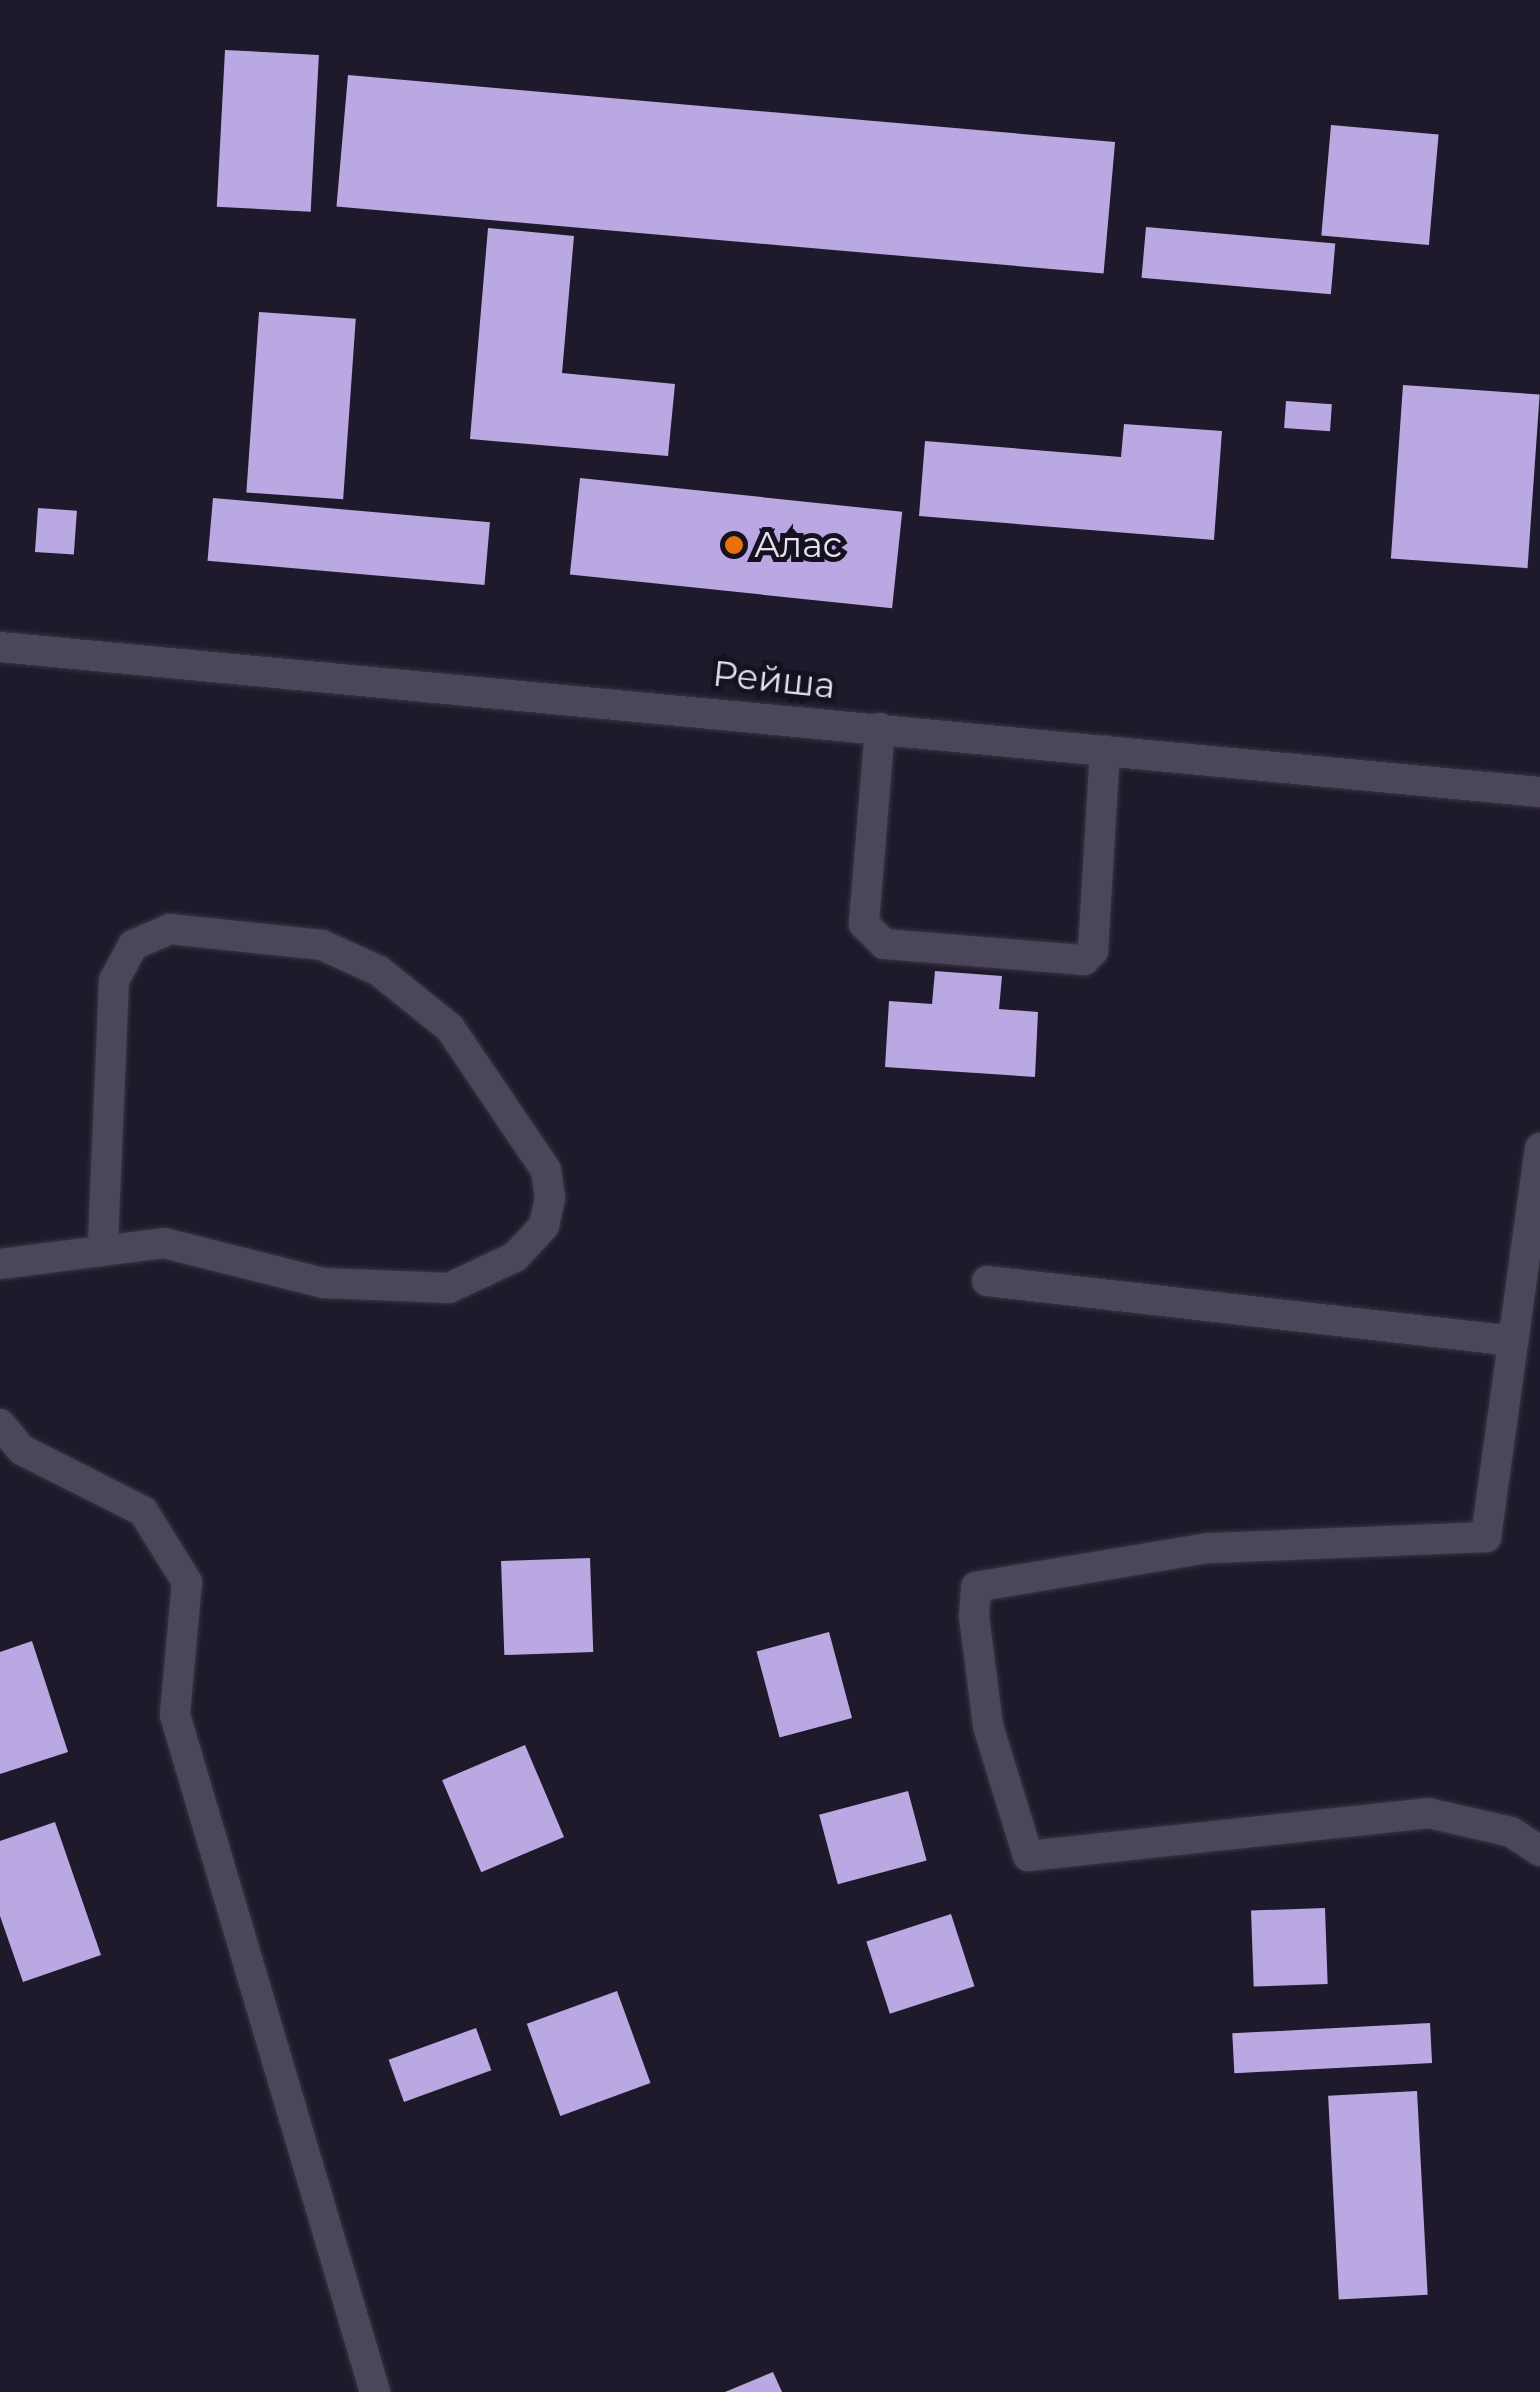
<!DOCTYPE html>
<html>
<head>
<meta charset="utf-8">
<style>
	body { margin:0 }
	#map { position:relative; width:1540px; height:2392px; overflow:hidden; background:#1f1a2b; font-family:Montserrat,sans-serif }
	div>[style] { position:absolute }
	.building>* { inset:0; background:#b9a8e1; transform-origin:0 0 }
	.roads { filter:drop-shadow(0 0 2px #393643) drop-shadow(0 0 2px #393643) }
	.minor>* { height:30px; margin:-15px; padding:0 15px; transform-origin:15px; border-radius:15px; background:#4b4659 }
	.dots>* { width:28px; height:28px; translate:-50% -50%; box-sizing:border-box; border:5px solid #161121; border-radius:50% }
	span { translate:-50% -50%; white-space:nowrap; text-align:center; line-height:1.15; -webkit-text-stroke:10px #161121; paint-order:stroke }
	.poi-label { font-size:35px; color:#e5e2ee }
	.left { translate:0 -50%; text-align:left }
	.street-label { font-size:35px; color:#e5e2ee }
</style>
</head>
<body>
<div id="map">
	<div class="building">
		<i style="left:225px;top:50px;width:94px;height:157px;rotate:3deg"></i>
		<i style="left:348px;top:75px;width:770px;height:132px;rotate:5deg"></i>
		<i style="left:1331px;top:125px;width:108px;height:111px;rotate:5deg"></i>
		<i style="left:1146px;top:227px;width:190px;height:51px;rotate:5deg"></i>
		<i style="clip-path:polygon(488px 228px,574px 236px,562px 373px,675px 384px,668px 456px,470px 439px)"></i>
		<i style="left:259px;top:312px;width:97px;height:181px;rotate:4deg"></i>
		<i style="left:1403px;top:385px;width:137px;height:174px;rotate:4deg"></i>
		<i style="left:1286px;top:401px;width:46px;height:27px;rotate:4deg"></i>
		<i style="clip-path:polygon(1124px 424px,1222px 431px,1214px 540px,919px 516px,925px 441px,1121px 457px)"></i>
		<i style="left:580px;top:478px;width:324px;height:97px;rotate:6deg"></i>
		<i style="left:213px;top:498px;width:278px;height:63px;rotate:5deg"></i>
		<i style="left:38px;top:508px;width:39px;height:44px;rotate:4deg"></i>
		<i style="clip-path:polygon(935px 971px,1002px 976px,999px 1009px,1038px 1012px,1035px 1077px,885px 1067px,889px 1001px,932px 1004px)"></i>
		<i style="left:590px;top:1558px;width:94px;height:89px;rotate:88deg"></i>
		<i style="left:829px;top:1632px;width:89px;height:75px;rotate:75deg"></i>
		<i style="clip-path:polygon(32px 1641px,68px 1752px,0 1774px,0 1652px)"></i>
		<i style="left:525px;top:1745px;width:100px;height:90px;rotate:67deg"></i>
		<i style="left:908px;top:1791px;width:72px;height:92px;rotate:75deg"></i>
		<i style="clip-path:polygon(55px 1822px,101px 1955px,23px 1982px,0 1916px,0 1841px)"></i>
		<i style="left:1325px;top:1908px;width:76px;height:74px;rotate:88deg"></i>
		<i style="left:951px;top:1914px;width:76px;height:89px;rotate:72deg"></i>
		<i style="left:617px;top:1991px;width:98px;height:96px;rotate:70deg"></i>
		<i style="left:1430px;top:2023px;width:40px;height:198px;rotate:87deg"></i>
		<i style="left:476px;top:2028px;width:45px;height:93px;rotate:70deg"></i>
		<i style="left:1417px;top:2091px;width:204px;height:89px;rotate:87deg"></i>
		<i style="clip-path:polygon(773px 2372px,782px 2392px,725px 2392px)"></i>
	</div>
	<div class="roads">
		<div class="minor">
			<i style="left:0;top:647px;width:1547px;rotate:5.38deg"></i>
			<i style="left:880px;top:728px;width:197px;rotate:94.7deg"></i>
			<i style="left:864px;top:924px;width:28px;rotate:45deg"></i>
			<i style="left:884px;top:944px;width:201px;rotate:4.6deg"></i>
			<i style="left:1084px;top:960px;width:13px;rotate:-45deg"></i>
			<i style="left:1093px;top:951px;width:201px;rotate:-86.6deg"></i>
			<i style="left:1540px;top:1148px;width:393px;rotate:97.9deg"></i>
			<i style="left:1486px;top:1537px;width:278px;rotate:177.7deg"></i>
			<i style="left:1208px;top:1548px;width:235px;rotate:170.5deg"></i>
			<i style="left:976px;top:1587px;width:29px;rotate:94deg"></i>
			<i style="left:974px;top:1616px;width:111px;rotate:82.7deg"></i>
			<i style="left:988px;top:1726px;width:136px;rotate:72.9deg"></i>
			<i style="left:1028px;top:1856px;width:402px;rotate:-6.1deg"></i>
			<i style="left:1428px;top:1813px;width:85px;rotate:12.9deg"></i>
			<i style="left:1511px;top:1832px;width:35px;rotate:33deg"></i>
			<i style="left:0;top:1264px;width:165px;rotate:-7.3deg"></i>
			<i style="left:164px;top:1243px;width:164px;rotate:14.1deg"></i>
			<i style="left:323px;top:1283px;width:126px;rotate:2.3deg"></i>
			<i style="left:449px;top:1288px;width:73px;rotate:-25.2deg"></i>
			<i style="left:515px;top:1257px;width:42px;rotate:-46.9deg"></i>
			<i style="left:544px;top:1226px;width:29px;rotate:-78deg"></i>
			<i style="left:550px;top:1198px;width:28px;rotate:-98deg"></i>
			<i style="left:546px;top:1170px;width:171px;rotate:-124.1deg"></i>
			<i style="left:450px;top:1028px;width:91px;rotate:-141.2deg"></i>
			<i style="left:379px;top:971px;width:63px;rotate:-155.5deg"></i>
			<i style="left:322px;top:945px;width:153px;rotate:-174deg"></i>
			<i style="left:170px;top:929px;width:40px;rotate:156.6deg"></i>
			<i style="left:133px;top:945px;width:40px;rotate:118deg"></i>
			<i style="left:114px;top:980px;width:268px;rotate:92.4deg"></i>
			<i style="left:987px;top:1281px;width:530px;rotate:6.5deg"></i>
			<i style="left:0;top:1424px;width:34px;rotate:50deg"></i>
			<i style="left:22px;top:1450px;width:136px;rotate:26.8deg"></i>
			<i style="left:143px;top:1511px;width:84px;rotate:58.2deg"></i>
			<i style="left:187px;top:1582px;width:134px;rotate:95.2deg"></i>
			<i style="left:175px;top:1715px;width:706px;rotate:73.54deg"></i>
		</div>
	</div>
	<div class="dots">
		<i style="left:734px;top:545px;background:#e8710a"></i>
	</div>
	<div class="poi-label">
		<span class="left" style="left:754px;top:545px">Алас</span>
	</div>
	<div class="street-label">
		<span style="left:774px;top:680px;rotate:6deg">Рейша</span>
	</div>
</div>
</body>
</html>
